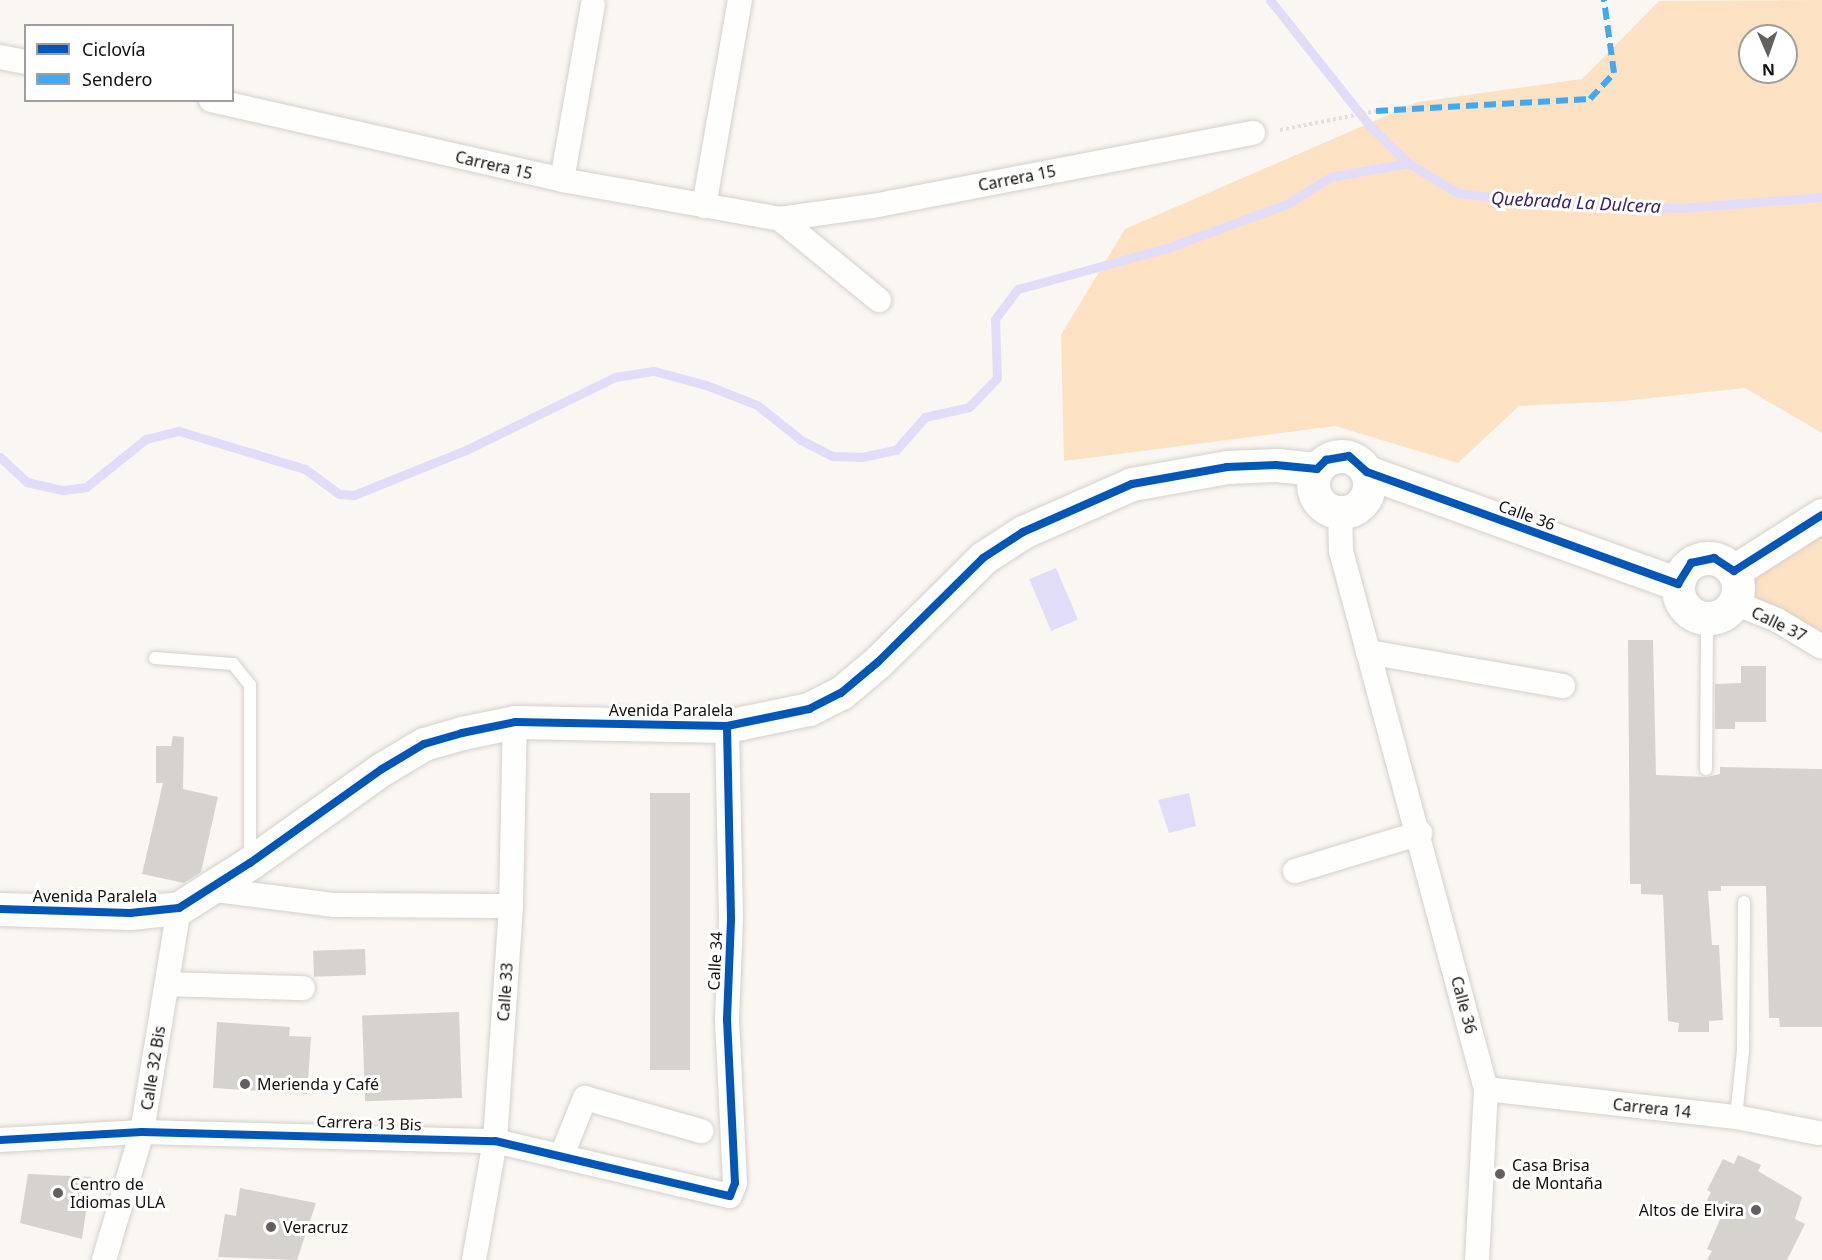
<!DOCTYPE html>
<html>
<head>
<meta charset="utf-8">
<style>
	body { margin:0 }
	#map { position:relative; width:1822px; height:1260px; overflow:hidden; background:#faf6f1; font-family:"Noto Sans",sans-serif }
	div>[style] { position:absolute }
	.green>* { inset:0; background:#fce2c3 }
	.water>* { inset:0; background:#e1ddf8; transform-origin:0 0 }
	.stream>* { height:9px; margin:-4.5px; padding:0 4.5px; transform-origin:4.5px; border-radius:4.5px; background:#e1ddf8 }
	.building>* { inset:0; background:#d6d3cf; transform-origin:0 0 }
	.path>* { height:4px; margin-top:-2px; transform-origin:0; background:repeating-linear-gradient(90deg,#e1e0de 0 3px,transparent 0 6px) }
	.roads { filter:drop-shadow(0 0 2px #d4d0cd) drop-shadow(0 0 2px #d4d0cd) }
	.service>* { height:12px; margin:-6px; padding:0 6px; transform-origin:6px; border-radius:6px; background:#fefefd }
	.minor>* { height:24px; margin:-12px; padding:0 12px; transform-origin:12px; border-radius:12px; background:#fefefd }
	.secondary>* { height:33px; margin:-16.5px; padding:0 16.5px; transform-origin:16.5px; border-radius:16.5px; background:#fefefd }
	.secondary>.ring { margin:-16.5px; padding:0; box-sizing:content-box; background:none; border:33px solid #fefefd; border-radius:50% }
	.quiet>* { height:6px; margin-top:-3px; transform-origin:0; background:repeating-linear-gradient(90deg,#3fa9f5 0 12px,transparent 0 18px) }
	.cycleway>* { height:8px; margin:-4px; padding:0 4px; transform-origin:4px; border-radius:4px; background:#0057b8 }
	.dots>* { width:16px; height:16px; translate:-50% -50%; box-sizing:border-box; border:3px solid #fff; border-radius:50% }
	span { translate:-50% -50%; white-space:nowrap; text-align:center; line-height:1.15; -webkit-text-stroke:6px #fff; paint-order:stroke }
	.street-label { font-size:16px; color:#13100d }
	.poi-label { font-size:16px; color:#13100d }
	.left { translate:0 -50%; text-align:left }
	.right { translate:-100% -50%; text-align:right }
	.water-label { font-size:18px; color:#37236d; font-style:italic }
	.legend { position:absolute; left:24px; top:24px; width:210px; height:78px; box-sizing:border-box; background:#fff; border:2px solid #a19f9e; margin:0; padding:8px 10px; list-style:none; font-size:18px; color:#13100d }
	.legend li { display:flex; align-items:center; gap:12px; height:30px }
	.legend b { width:30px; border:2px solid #a19f9e }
	.north { position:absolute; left:1738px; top:24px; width:60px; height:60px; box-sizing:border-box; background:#fff; border:2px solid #a19f9e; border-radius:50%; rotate:178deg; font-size:16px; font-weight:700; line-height:24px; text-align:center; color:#13100d }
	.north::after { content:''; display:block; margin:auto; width:21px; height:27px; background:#64605d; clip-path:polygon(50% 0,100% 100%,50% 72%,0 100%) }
</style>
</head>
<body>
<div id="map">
	<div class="green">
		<i style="clip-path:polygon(evenodd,1822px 0,1822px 433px,1745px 388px,1623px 401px,1519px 406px,1458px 463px,1335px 426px,1064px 461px,1061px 335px,1125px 229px,1418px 102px,1582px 79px,1659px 1px,1822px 0,1750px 36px,1786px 36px,1786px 72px,1750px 72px,1750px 36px)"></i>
		<i style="clip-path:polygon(1822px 515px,1822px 647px,1739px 593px,1739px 582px)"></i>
	</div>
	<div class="water">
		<i style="left:1056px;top:568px;width:56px;height:29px;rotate:67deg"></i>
		<i style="clip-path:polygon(1189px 793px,1196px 826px,1169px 833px,1158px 800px)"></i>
	</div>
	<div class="stream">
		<i style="left:1270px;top:0;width:159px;rotate:51.6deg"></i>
		<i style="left:1369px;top:125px;width:54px;rotate:44.3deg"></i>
		<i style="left:1408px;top:163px;width:58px;rotate:31deg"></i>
		<i style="left:1458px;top:193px;width:85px;rotate:6.8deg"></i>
		<i style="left:1542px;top:203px;width:139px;rotate:2.1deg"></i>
		<i style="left:1681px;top:208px;width:141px;rotate:-4.5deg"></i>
		<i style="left:0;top:457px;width:37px;rotate:43deg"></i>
		<i style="left:27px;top:482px;width:37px;rotate:13deg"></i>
		<i style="left:63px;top:490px;width:23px;rotate:-7deg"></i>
		<i style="left:86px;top:487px;width:77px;rotate:-38.7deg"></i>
		<i style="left:146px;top:439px;width:34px;rotate:-14deg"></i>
		<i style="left:179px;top:431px;width:132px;rotate:16.8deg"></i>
		<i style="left:305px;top:469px;width:42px;rotate:36.3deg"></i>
		<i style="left:339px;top:494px;width:15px;rotate:4deg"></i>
		<i style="left:354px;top:495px;width:121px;rotate:-21.9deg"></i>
		<i style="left:466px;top:450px;width:166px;rotate:-26.1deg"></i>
		<i style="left:615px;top:377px;width:39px;rotate:-9deg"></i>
		<i style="left:654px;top:371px;width:54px;rotate:15.1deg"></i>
		<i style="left:706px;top:385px;width:55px;rotate:21.4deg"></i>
		<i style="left:757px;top:405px;width:56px;rotate:38.5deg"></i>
		<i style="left:801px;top:440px;width:35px;rotate:27deg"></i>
		<i style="left:832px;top:456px;width:30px;rotate:2deg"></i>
		<i style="left:862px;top:457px;width:35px;rotate:-12deg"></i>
		<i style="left:896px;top:450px;width:44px;rotate:-48.7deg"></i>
		<i style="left:925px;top:417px;width:45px;rotate:-12.8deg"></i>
		<i style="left:969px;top:407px;width:40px;rotate:-46deg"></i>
		<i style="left:997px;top:378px;width:59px;rotate:-91.9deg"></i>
		<i style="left:995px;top:319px;width:38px;rotate:-53deg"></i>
		<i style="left:1018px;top:289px;width:158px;rotate:-15.4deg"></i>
		<i style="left:1170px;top:247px;width:125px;rotate:-20.2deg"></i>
		<i style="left:1287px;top:204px;width:51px;rotate:-32.1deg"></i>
		<i style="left:1330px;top:177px;width:79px;rotate:-10.2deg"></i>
	</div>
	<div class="building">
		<i style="clip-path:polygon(1628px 640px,1653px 640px,1656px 775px,1707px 777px,1720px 774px,1720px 767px,1822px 769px,1822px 1027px,1780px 1027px,1779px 1018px,1769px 1018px,1766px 886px,1721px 886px,1721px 891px,1708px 891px,1712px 945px,1719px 945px,1723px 1020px,1709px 1021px,1709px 1032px,1678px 1032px,1679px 1023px,1668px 1021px,1663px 895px,1641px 894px,1641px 884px,1630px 884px)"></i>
		<i style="clip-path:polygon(1741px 666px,1766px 666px,1766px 722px,1735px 722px,1735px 729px,1715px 729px,1715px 684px,1741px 683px)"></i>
		<i style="clip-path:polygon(173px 736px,184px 737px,183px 789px,218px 797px,201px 872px,184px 883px,142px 874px,163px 783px,156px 783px,156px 746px,171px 746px)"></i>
		<i style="left:650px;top:793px;width:40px;height:277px"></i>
		<i style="left:365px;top:949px;width:26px;height:52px;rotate:88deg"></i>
		<i style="left:459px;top:1012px;width:86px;height:97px;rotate:88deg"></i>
		<i style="clip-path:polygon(217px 1022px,290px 1027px,289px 1036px,311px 1037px,307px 1094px,213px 1088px)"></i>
		<i style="clip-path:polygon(1738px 1155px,1761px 1165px,1758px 1171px,1802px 1197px,1795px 1219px,1805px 1224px,1787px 1260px,1707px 1260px,1712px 1251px,1707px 1249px,1722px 1215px,1704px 1206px,1711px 1192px,1707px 1190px,1723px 1159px,1734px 1164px)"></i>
		<i style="clip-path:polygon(28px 1174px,91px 1177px,82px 1239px,20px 1223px)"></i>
		<i style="clip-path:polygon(240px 1188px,316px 1203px,297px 1260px,218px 1257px,225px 1214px,236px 1216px)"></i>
	</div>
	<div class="path">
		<i style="left:1280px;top:130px;width:98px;rotate:-11.2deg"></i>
	</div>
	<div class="roads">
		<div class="service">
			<i style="left:155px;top:658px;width:78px;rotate:4.4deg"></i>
			<i style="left:233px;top:664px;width:27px;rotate:51deg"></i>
			<i style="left:250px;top:685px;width:174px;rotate:90deg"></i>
			<i style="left:1706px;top:769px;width:150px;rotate:-89.6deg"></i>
			<i style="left:1736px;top:1117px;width:67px;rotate:-84deg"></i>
			<i style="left:1743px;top:1050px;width:148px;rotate:-89.6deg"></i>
		</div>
		<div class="minor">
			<i style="left:0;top:57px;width:26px;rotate:11deg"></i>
			<i style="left:211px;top:100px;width:360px;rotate:12.8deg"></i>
			<i style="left:562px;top:180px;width:221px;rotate:10.1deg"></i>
			<i style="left:780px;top:219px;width:94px;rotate:-8deg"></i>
			<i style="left:873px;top:206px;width:387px;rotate:-10.9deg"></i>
			<i style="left:562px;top:180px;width:178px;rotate:-80deg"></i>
			<i style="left:704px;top:206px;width:209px;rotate:-80.1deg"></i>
			<i style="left:780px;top:219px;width:128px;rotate:39.3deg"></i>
			<i style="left:1340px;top:511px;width:40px;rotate:88.6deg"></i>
			<i style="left:1341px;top:551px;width:557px;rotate:74.92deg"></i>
			<i style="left:1486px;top:1089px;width:171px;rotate:93deg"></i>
			<i style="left:1735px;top:603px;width:45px;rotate:22deg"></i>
			<i style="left:1777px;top:620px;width:52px;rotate:31deg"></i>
			<i style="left:1368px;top:652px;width:198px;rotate:9.9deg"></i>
			<i style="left:1295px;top:871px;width:131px;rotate:-16.9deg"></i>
			<i style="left:208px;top:889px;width:128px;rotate:7.2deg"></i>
			<i style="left:335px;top:905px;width:176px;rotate:0.3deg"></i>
			<i style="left:167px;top:984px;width:136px;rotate:1.7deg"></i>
			<i style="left:1486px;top:1089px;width:252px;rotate:6.4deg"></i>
			<i style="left:1736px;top:1117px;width:84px;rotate:11deg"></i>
			<i style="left:0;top:1140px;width:142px;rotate:-3.2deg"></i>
			<i style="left:142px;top:1132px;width:353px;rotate:1.5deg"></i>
			<i style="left:495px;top:1141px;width:241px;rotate:13.2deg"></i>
			<i style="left:730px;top:1196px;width:14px;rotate:-69deg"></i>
			<i style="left:735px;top:1183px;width:164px;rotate:-92.8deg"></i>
			<i style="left:727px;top:1019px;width:101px;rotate:-87.7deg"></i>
			<i style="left:731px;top:918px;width:192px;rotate:-91.2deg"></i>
			<i style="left:561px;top:1157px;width:64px;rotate:-67.9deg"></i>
			<i style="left:585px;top:1098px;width:121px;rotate:15.9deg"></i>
			<i style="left:104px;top:1260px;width:134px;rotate:-73.5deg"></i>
			<i style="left:142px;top:1132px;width:227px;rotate:-80.6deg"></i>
			<i style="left:474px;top:1260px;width:121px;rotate:-80deg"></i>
			<i style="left:495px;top:1141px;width:236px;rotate:-86.1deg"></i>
			<i style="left:511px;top:906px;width:184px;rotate:-88.8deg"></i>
		</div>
		<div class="secondary">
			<i class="ring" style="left:1313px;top:456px;width:23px;height:23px"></i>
			<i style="left:1367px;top:472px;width:331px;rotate:19.8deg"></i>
			<i class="ring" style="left:1678px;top:558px;width:27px;height:27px"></i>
			<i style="left:1734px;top:571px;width:104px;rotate:-32.5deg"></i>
			<i style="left:0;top:909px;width:130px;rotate:1.8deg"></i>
			<i style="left:130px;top:913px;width:49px;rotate:-5.8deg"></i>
			<i style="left:179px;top:908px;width:84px;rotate:-32.4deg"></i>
			<i style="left:250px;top:863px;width:162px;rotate:-35.5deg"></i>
			<i style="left:382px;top:769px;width:49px;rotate:-30.8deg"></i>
			<i style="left:424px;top:744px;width:40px;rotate:-16deg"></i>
			<i style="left:462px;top:733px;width:54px;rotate:-11.7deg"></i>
			<i style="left:515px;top:722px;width:212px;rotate:1.1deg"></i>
			<i style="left:727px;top:726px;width:84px;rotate:-11.7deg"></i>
			<i style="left:809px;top:709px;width:36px;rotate:-27deg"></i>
			<i style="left:841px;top:693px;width:48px;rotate:-40deg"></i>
			<i style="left:878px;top:662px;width:148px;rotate:-44.7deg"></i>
			<i style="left:983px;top:558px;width:48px;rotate:-33deg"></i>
			<i style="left:1023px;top:532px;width:119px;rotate:-23.8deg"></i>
			<i style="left:1132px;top:484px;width:97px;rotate:-10.1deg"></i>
			<i style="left:1227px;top:467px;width:49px;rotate:-2.3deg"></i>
			<i style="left:1276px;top:465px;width:41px;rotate:5.6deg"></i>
		</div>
	</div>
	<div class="quiet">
		<i style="left:1376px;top:111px;width:214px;rotate:-3.2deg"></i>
		<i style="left:1590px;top:99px;width:35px;rotate:-47deg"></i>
		<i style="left:1614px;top:73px;width:74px;rotate:-97.8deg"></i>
	</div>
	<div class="cycleway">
		<i style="left:0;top:909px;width:130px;rotate:1.8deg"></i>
		<i style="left:130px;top:913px;width:49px;rotate:-5.8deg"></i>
		<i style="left:179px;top:908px;width:84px;rotate:-32.4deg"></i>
		<i style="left:250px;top:863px;width:162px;rotate:-35.5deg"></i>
		<i style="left:382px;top:769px;width:49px;rotate:-30.8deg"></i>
		<i style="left:424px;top:744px;width:40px;rotate:-16deg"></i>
		<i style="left:462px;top:733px;width:54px;rotate:-11.7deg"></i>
		<i style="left:515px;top:722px;width:212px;rotate:1.1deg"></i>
		<i style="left:727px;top:726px;width:84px;rotate:-11.7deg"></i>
		<i style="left:809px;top:709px;width:36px;rotate:-27deg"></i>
		<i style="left:841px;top:693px;width:48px;rotate:-40deg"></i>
		<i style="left:878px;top:662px;width:148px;rotate:-44.7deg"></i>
		<i style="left:983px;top:558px;width:48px;rotate:-33deg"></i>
		<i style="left:1023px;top:532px;width:119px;rotate:-23.8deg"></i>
		<i style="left:1132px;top:484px;width:97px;rotate:-10.1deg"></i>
		<i style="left:1227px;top:467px;width:49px;rotate:-2.3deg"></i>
		<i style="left:1276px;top:465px;width:41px;rotate:5.6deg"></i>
		<i style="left:1317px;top:469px;width:13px;rotate:-45deg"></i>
		<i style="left:1326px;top:460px;width:23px;rotate:-10deg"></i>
		<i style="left:1349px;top:456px;width:24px;rotate:42deg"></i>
		<i style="left:1367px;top:472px;width:331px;rotate:19.8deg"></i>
		<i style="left:1678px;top:584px;width:25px;rotate:-58deg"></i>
		<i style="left:1691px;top:563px;width:24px;rotate:-12deg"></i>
		<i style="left:1714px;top:558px;width:24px;rotate:33deg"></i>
		<i style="left:1734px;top:571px;width:104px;rotate:-32.5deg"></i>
		<i style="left:0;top:1140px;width:142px;rotate:-3.2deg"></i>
		<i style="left:142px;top:1132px;width:353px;rotate:1.5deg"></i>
		<i style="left:495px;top:1141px;width:241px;rotate:13.2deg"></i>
		<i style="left:730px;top:1196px;width:14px;rotate:-69deg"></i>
		<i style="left:735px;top:1183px;width:164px;rotate:-92.8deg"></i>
		<i style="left:727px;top:1019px;width:101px;rotate:-87.7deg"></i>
		<i style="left:731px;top:918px;width:192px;rotate:-91.2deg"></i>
	</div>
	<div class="dots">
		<i style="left:245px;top:1084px;background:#64605d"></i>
		<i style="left:1500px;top:1174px;background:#64605d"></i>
		<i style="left:58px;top:1193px;background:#64605d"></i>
		<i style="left:1756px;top:1210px;background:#64605d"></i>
		<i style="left:271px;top:1227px;background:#64605d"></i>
	</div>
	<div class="street-label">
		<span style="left:494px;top:165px;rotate:13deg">Carrera 15</span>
		<span style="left:1017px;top:178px;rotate:-11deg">Carrera 15</span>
		<span style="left:1527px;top:515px;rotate:20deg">Calle 36</span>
		<span style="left:1779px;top:624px;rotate:26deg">Calle 37</span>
		<span style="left:671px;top:710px">Avenida Paralela</span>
		<span style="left:95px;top:896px">Avenida Paralela</span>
		<span style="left:715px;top:961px;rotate:-87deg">Calle 34</span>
		<span style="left:505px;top:992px;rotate:-86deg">Calle 33</span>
		<span style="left:1464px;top:1005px;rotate:75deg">Calle 36</span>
		<span style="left:153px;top:1068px;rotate:-81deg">Calle 32 Bis</span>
		<span style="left:1652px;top:1108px;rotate:6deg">Carrera 14</span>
		<span style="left:369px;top:1123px;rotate:2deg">Carrera 13 Bis</span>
	</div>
	<div class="poi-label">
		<span class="left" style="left:257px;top:1084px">Merienda y Café</span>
		<span class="left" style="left:1512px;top:1174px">Casa Brisa<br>de Montaña</span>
		<span class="left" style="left:70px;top:1193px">Centro de<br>Idiomas ULA</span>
		<span class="right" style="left:1744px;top:1210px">Altos de Elvira</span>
		<span class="left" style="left:283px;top:1227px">Veracruz</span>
	</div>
	<div class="water-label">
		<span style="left:1576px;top:202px;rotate:3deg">Quebrada La Dulcera</span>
	</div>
	<ul class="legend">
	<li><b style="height:8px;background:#0057b8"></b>Ciclovía</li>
	<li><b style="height:8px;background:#3fa9f5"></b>Sendero</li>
	</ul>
	<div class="north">N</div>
</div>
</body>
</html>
